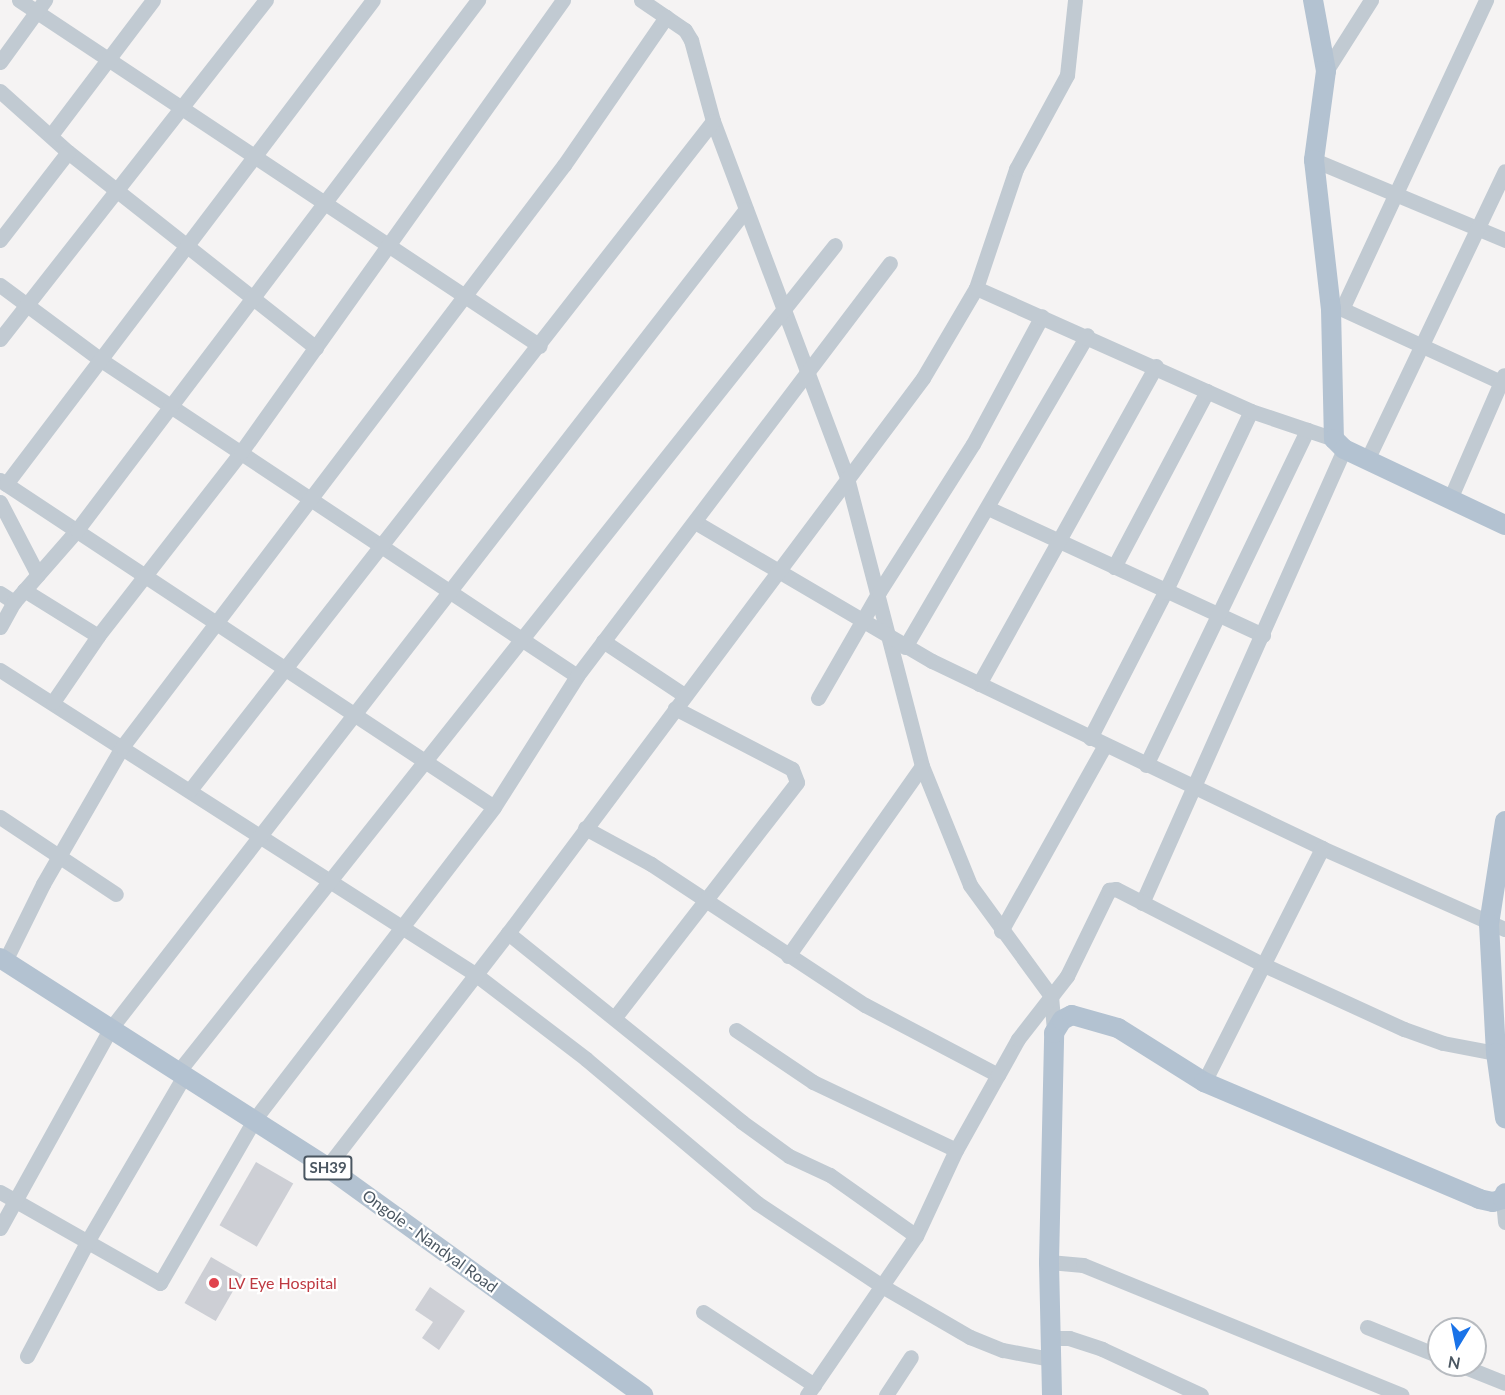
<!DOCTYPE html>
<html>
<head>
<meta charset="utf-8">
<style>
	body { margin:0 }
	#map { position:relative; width:1505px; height:1395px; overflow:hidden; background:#f5f3f3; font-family:Lato,sans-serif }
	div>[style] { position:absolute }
	.building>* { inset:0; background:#cdcfd5; transform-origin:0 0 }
	.minor>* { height:15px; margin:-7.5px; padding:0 7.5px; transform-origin:7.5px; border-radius:7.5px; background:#c1cad2 }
	.major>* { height:20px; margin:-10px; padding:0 10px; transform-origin:10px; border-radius:10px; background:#b3c2d1 }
	.dots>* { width:16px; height:16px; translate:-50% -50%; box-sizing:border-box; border:3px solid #fff; border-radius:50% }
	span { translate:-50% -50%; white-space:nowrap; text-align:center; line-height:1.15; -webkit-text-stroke:4.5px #fff; paint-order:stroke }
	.shield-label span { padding:2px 4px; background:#fff; border:2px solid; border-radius:4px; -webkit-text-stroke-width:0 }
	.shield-label { font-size:15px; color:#4a5661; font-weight:700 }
	.street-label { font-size:16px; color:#4a5661 }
	.health-label { font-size:16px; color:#be3a42 }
	.left { translate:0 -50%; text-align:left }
	.north { position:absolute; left:1427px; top:1317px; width:60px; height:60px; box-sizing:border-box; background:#fff; border:2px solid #b7bbc0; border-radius:50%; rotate:190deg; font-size:16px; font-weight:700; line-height:24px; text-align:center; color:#4a5661 }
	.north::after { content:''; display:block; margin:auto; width:21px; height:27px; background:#1a73e8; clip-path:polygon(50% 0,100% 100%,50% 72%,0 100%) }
</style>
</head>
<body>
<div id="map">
	<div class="building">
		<i style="left:256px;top:1162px;width:43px;height:73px;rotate:30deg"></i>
		<i style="left:211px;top:1257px;width:36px;height:53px;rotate:30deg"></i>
		<i style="clip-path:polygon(430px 1287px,465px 1311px,439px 1350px,422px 1338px,433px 1322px,415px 1310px)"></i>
	</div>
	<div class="minor">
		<i style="left:19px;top:0;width:625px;rotate:33.59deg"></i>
		<i style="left:641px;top:0;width:53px;rotate:34.3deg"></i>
		<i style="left:685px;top:30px;width:12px;rotate:59deg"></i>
		<i style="left:691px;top:40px;width:84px;rotate:74.8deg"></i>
		<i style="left:713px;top:121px;width:381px;rotate:69.4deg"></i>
		<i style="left:847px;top:478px;width:298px;rotate:75.4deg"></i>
		<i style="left:922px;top:766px;width:128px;rotate:68deg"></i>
		<i style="left:970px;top:885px;width:137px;rotate:53.9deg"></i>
		<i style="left:1051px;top:996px;width:37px;rotate:85deg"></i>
		<i style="left:0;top:62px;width:77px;rotate:-54deg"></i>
		<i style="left:1326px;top:71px;width:84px;rotate:-57.6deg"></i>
		<i style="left:0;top:91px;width:91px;rotate:41.9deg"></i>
		<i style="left:68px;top:152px;width:316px;rotate:38.3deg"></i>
		<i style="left:51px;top:135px;width:169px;rotate:-52.9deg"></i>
		<i style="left:1314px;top:160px;width:207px;rotate:22.7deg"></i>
		<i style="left:0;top:240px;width:111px;rotate:-52.3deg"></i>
		<i style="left:0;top:285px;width:126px;rotate:36.6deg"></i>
		<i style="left:101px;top:360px;width:571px;rotate:33.58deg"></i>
		<i style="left:976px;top:288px;width:126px;rotate:-71.4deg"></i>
		<i style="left:1016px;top:169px;width:107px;rotate:-61.5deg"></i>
		<i style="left:1067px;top:75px;width:75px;rotate:-83.9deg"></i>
		<i style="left:1333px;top:309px;width:9px"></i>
		<i style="left:1342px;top:309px;width:179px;rotate:24.7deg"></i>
		<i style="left:1342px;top:309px;width:341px;rotate:-65deg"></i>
		<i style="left:0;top:339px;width:431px;rotate:-51.9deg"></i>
		<i style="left:1367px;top:460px;width:320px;rotate:-64.5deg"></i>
		<i style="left:0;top:480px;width:592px;rotate:33.5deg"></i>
		<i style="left:6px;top:484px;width:607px;rotate:-52.83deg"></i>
		<i style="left:1450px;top:499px;width:135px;rotate:-66.5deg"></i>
		<i style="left:0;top:502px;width:82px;rotate:62.5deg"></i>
		<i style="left:988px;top:508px;width:303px;rotate:24.8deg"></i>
		<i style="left:695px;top:522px;width:275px;rotate:30.4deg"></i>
		<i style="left:932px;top:661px;width:433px;rotate:25.6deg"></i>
		<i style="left:1322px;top:848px;width:200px;rotate:23.9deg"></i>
		<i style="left:1114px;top:567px;width:199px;rotate:-62.1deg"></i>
		<i style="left:24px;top:590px;width:87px;rotate:31.9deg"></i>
		<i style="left:0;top:593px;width:17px;rotate:33deg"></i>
		<i style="left:0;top:627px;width:29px;rotate:-61deg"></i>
		<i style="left:14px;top:602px;width:96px;rotate:-48.8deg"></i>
		<i style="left:77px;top:530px;width:665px;rotate:-52.89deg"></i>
		<i style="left:603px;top:641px;width:97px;rotate:33.7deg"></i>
		<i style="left:905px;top:647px;width:361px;rotate:-59.7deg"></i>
		<i style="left:0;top:670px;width:564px;rotate:32.62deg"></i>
		<i style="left:475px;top:974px;width:140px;rotate:37.4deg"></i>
		<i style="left:586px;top:1059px;width:224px;rotate:40.1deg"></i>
		<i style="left:757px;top:1203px;width:150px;rotate:33.6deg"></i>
		<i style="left:882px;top:1286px;width:102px;rotate:30.1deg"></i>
		<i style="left:970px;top:1337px;width:35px;rotate:22deg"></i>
		<i style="left:1003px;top:1350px;width:48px;rotate:10.8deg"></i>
		<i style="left:979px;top:684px;width:364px;rotate:-60.9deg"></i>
		<i style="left:818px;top:698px;width:122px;rotate:-60.1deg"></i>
		<i style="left:879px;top:592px;width:175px;rotate:-57.6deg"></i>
		<i style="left:973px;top:444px;width:145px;rotate:-61.7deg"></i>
		<i style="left:53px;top:702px;width:80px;rotate:-55.7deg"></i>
		<i style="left:98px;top:636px;width:233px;rotate:-52.1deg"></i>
		<i style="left:241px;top:452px;width:555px;rotate:-54.53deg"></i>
		<i style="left:1090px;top:738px;width:164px;rotate:-62.8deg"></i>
		<i style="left:1165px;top:592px;width:200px;rotate:-64.6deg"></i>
		<i style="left:1146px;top:765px;width:372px;rotate:-64.3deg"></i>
		<i style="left:190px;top:790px;width:849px;rotate:-51.98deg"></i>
		<i style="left:0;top:817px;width:139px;rotate:33.6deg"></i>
		<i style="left:585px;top:828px;width:75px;rotate:28.6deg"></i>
		<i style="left:651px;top:864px;width:256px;rotate:33.4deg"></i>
		<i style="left:865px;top:1005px;width:150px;rotate:27.8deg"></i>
		<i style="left:1142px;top:903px;width:497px;rotate:-66deg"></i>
		<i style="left:1001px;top:931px;width:213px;rotate:-60.8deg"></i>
		<i style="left:508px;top:933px;width:301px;rotate:38.9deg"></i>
		<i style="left:742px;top:1122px;width:58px;rotate:35.9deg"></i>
		<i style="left:789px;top:1156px;width:45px;rotate:24.9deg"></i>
		<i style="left:830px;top:1175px;width:105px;rotate:35.3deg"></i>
		<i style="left:788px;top:956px;width:232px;rotate:-54.8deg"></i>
		<i style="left:5px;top:961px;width:86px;rotate:-63.7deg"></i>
		<i style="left:43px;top:884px;width:158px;rotate:-60deg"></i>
		<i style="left:122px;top:747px;width:731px;rotate:-52.79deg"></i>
		<i style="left:564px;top:165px;width:180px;rotate:-55.4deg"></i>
		<i style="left:615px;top:1017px;width:297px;rotate:-52.2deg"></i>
		<i style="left:797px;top:782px;width:14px;rotate:-111deg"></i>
		<i style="left:792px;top:769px;width:132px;rotate:-152.5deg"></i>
		<i style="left:736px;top:1030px;width:93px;rotate:34deg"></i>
		<i style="left:813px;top:1082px;width:158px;rotate:25.4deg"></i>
		<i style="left:178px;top:1072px;width:1056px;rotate:-51.54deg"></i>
		<i style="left:1204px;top:1082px;width:262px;rotate:-63.2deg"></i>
		<i style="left:327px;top:1167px;width:296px;rotate:-52.3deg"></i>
		<i style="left:508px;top:933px;width:693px;rotate:-53.21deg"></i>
		<i style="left:923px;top:378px;width:104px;rotate:-59.5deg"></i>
		<i style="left:976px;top:288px;width:301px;rotate:24.1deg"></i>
		<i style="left:1251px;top:411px;width:88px;rotate:18.6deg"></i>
		<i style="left:0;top:1192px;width:184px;rotate:29.6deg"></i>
		<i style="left:160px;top:1283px;width:188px;rotate:-60deg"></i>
		<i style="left:254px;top:1120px;width:394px;rotate:-52.5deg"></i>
		<i style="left:494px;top:807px;width:155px;rotate:-57.6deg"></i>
		<i style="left:577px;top:676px;width:518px;rotate:-52.84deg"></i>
		<i style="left:1503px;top:1199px;width:23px;rotate:85deg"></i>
		<i style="left:0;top:1228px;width:229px;rotate:-61deg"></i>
		<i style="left:111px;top:1028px;width:1036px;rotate:-52.21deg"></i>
		<i style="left:1049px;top:1262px;width:34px;rotate:5deg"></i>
		<i style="left:1083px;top:1265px;width:344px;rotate:22.2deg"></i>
		<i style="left:703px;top:1312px;width:133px;rotate:33.3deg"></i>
		<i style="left:1367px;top:1327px;width:78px;rotate:21.9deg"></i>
		<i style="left:1050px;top:1338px;width:19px"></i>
		<i style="left:1069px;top:1338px;width:35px;rotate:18deg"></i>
		<i style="left:1102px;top:1349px;width:109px;rotate:24.9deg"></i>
		<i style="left:27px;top:1356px;width:129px;rotate:-62.2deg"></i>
		<i style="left:87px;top:1242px;width:192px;rotate:-59.7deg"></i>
		<i style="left:1460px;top:1365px;width:48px;rotate:21.8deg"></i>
		<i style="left:807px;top:1395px;width:193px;rotate:-55.6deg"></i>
		<i style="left:916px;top:1236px;width:95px;rotate:-65.1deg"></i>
		<i style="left:956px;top:1150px;width:86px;rotate:-60.8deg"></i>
		<i style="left:998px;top:1075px;width:41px;rotate:-60.9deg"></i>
		<i style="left:1018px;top:1039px;width:80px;rotate:-52.1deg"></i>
		<i style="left:1067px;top:976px;width:96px;rotate:-64deg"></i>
		<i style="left:1109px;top:890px;width:7px;rotate:-8deg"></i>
		<i style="left:1116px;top:889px;width:166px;rotate:27.2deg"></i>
		<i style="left:1264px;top:965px;width:154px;rotate:24.6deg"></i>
		<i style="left:1404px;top:1029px;width:41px;rotate:19.7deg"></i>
		<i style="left:1443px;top:1043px;width:54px;rotate:10.7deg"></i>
		<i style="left:886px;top:1395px;width:45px;rotate:-56.7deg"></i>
	</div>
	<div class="major">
		<i style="left:1313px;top:0;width:72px;rotate:79.6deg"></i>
		<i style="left:1326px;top:71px;width:90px;rotate:97.7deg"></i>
		<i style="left:1314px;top:160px;width:150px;rotate:83.5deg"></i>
		<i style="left:1331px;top:309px;width:130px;rotate:88.7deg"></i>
		<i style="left:1334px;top:439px;width:14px;rotate:45deg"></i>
		<i style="left:1344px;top:449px;width:178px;rotate:25.3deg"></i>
		<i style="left:1505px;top:821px;width:104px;rotate:98.8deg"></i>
		<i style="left:1489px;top:924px;width:129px;rotate:86.9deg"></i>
		<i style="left:1496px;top:1053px;width:66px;rotate:82.1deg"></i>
		<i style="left:0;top:958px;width:388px;rotate:32.6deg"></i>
		<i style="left:327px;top:1167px;width:390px;rotate:35.8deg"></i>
		<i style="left:1052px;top:1395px;width:133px;rotate:-91.3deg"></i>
		<i style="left:1049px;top:1262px;width:229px;rotate:-88.7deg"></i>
		<i style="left:1054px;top:1033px;width:15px;rotate:-58deg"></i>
		<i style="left:1062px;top:1020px;width:11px;rotate:-27deg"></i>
		<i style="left:1072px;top:1015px;width:48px;rotate:15.8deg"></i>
		<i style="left:1118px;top:1028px;width:102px;rotate:32.1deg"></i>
		<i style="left:1204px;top:1082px;width:299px;rotate:23deg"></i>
		<i style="left:1479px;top:1199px;width:14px;rotate:12deg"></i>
		<i style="left:1493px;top:1202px;width:10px;rotate:-17deg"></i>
		<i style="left:1503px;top:1199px;width:6px;rotate:-72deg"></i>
	</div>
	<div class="dots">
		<i style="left:214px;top:1283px;background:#e0444e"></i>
	</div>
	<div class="shield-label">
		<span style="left:328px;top:1168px">SH39</span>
	</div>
	<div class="street-label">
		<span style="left:430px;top:1241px;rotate:36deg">Ongole - Nandyal Road</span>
	</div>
	<div class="health-label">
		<span class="left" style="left:228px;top:1283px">LV Eye Hospital</span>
	</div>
	<div class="north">N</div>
</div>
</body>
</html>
